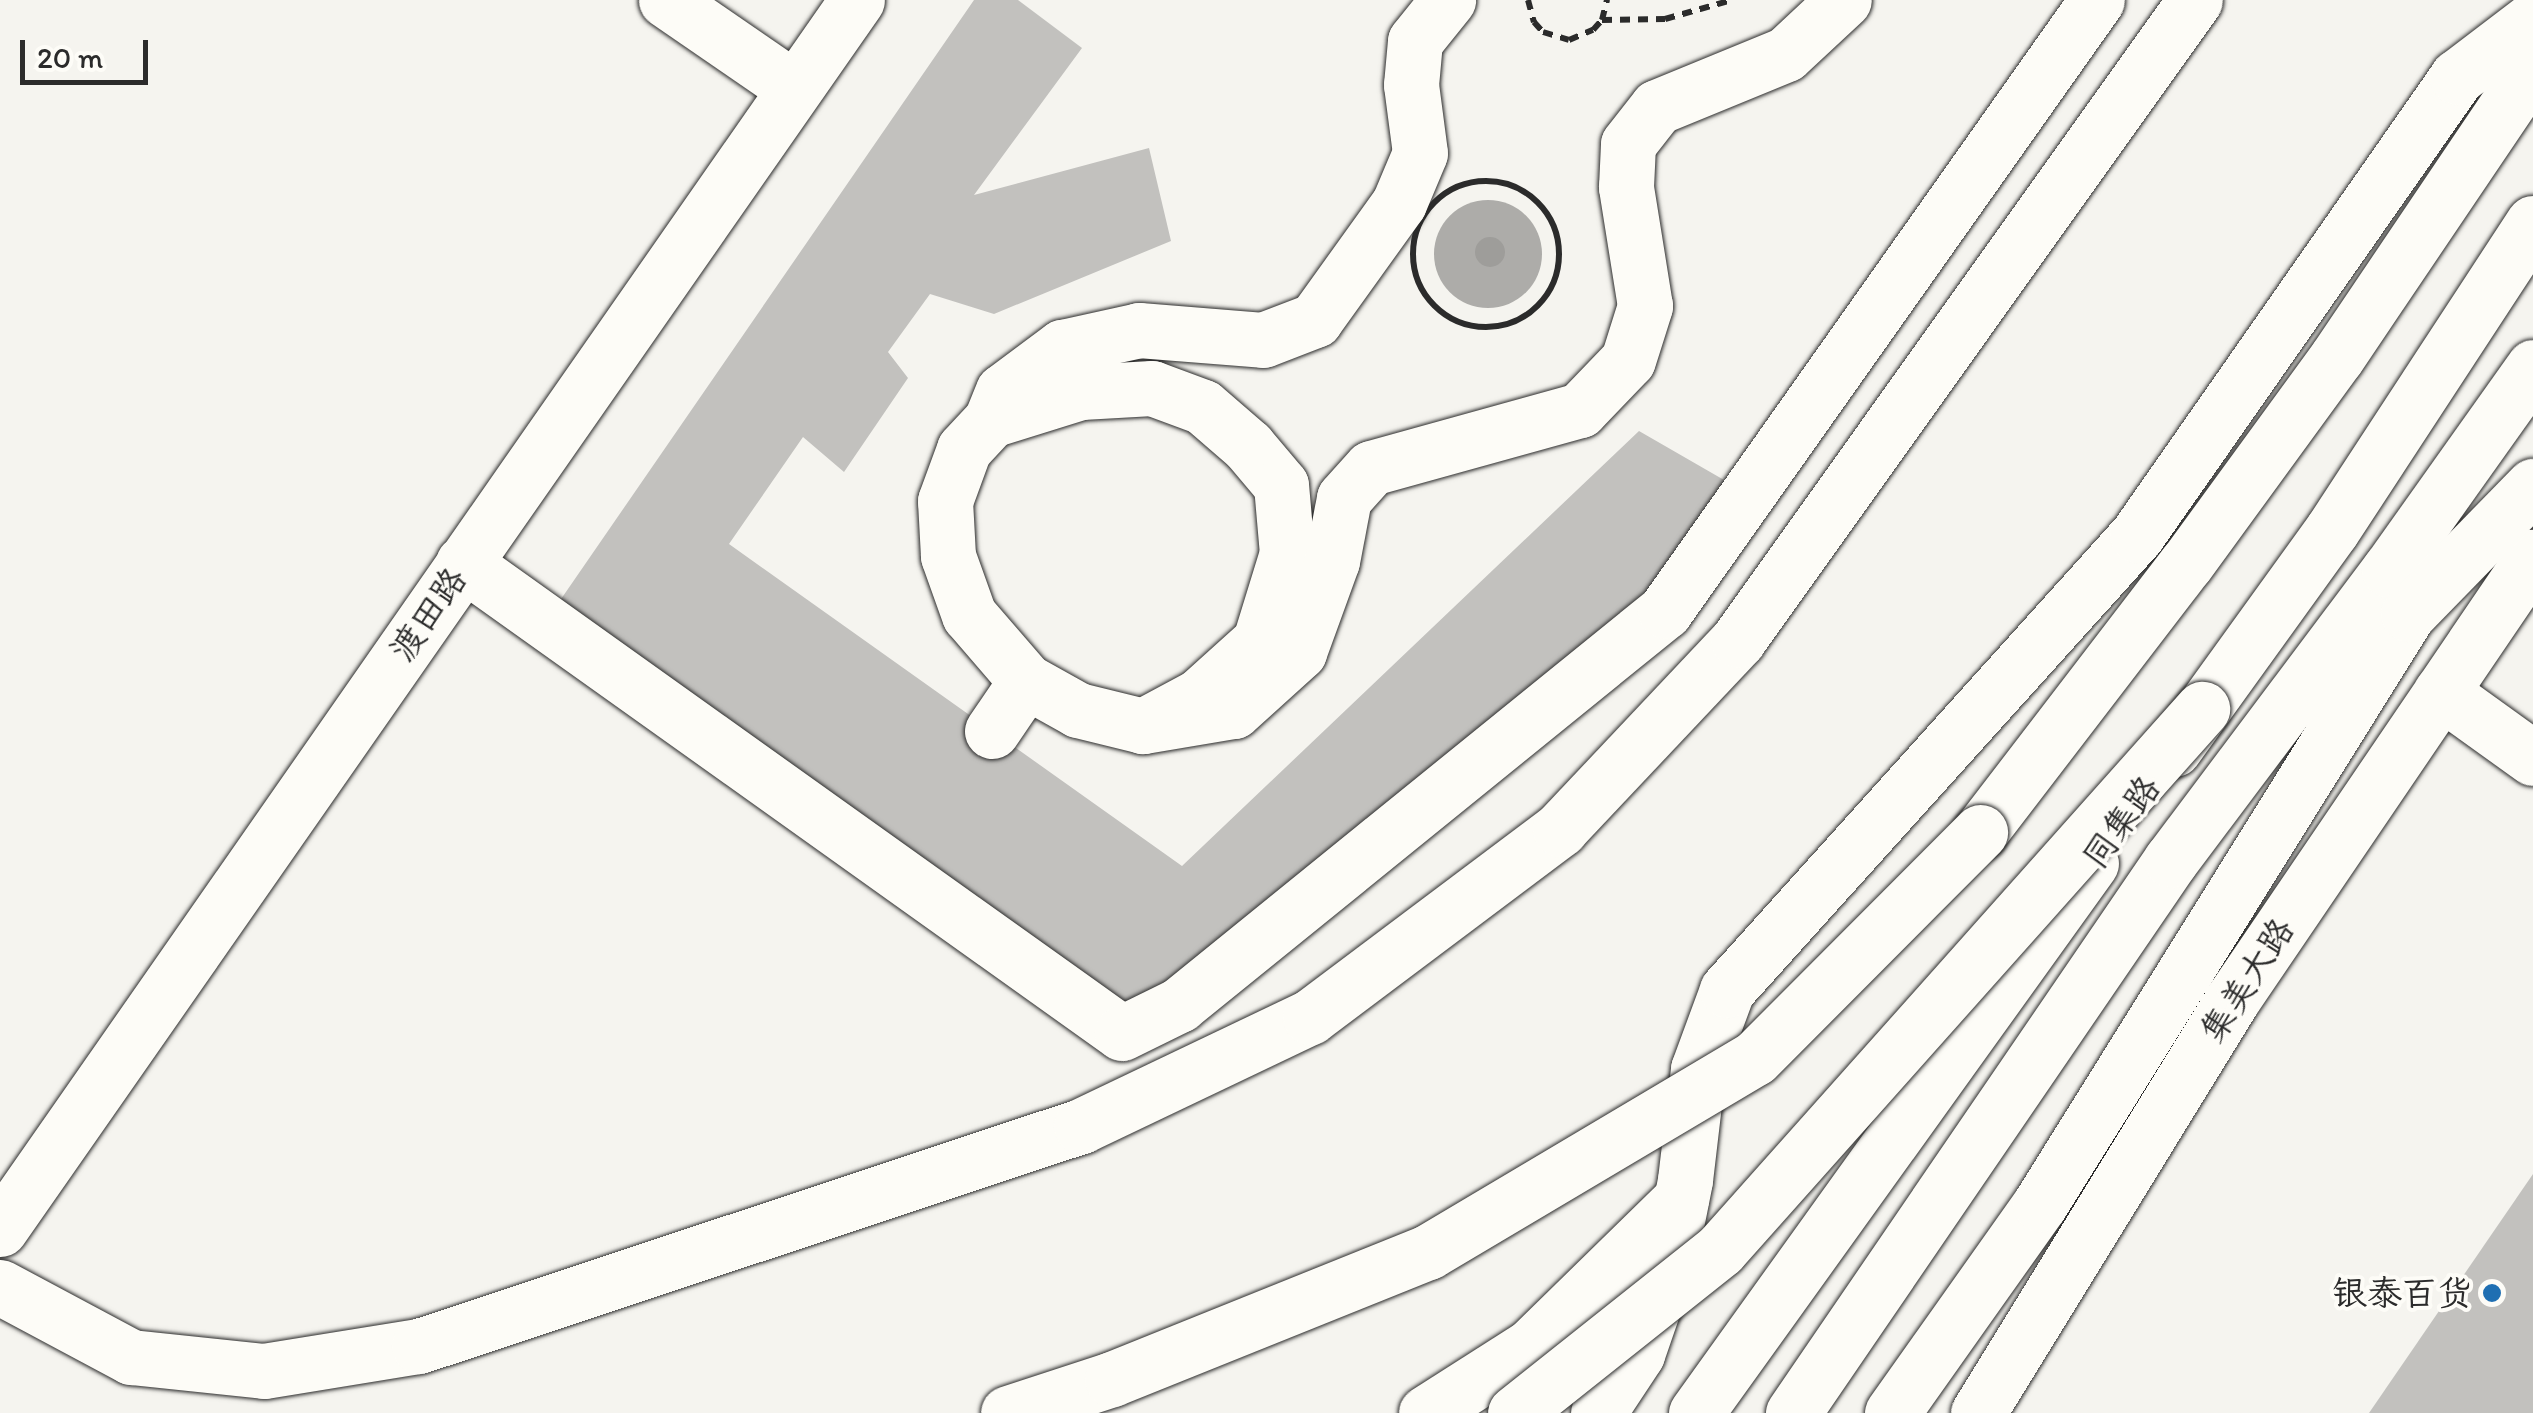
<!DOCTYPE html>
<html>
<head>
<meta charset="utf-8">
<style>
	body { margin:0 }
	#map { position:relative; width:2533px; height:1413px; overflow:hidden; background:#f5f4ef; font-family:Itim,"LXGW WenKai TC",sans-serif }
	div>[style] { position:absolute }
	.water>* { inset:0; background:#adaca9 }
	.round { border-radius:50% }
	.building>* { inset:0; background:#c2c1be }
	.path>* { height:6px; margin-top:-3px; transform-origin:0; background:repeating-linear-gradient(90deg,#2b2b2b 0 10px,transparent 0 18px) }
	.path>.ring { margin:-3px; padding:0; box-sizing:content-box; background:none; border:6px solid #2b2b2b; border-radius:50% }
	.roads { filter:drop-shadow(0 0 2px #2b2b2b) drop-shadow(0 0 2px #2b2b2b) }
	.minor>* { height:55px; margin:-27.5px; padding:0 27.5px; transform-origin:27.5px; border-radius:27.5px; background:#fdfcf7 }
	.major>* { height:55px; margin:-27.5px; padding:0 27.5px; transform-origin:27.5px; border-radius:27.5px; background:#fdfcf7 }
	.highway>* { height:55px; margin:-27.5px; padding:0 27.5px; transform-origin:27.5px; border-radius:27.5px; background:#fdfcf7 }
	.bridges { filter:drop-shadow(0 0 2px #2b2b2b) drop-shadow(0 0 2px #2b2b2b) }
	.highway-bridge>* { height:55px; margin:-27.5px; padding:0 27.5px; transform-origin:27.5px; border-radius:27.5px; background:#fdfcf7 }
	.trees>* { width:30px; height:30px; margin:-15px; border-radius:50%; background:#9e9d9a }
	.dots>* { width:28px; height:28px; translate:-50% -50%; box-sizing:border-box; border:5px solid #fdfcf7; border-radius:50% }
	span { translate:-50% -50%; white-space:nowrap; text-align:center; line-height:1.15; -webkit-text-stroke:8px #fdfcf7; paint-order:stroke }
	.street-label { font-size:35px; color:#2b2b2b }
	.poi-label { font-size:35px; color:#2b2b2b }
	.right { translate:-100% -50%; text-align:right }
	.scale { position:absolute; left:20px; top:40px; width:128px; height:45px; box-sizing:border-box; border:5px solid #2b2b2b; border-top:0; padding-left:12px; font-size:30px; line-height:35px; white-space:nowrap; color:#2b2b2b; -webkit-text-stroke:8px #fdfcf7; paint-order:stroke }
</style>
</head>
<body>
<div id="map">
	<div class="water">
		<i class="round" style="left:1434px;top:200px;width:108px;height:108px"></i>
	</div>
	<div class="building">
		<i style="clip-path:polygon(974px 0,1018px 0,1082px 48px,974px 195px,1149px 148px,1171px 241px,994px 314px,930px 294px,888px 352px,908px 378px,844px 472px,803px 437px,729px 544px,1182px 866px,1639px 431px,1731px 484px,1650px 604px,1200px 972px,1115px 1007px,559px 602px)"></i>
		<i style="clip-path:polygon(2533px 1174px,2533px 1413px,2369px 1413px)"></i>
	</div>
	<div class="path">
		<i style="left:1528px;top:0;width:23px;rotate:75deg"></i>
		<i style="left:1534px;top:22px;width:13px;rotate:48deg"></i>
		<i style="left:1543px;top:32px;width:27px;rotate:17deg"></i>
		<i style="left:1569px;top:40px;width:26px;rotate:-23deg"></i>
		<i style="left:1593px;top:30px;width:13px;rotate:-48deg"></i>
		<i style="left:1602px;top:20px;width:21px;rotate:-76deg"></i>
		<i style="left:1602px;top:20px;width:63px;rotate:-0.9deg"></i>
		<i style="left:1665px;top:19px;width:70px;rotate:-15.8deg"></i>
		<i class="ring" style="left:1413px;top:181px;width:140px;height:140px"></i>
	</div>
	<div class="roads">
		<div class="minor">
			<i style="left:666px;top:0;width:155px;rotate:34.5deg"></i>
			<i style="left:1152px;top:388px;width:54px;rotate:20.4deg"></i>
			<i style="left:1203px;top:407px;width:60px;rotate:40.9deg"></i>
			<i style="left:1248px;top:446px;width:51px;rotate:49.8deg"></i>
			<i style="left:1281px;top:485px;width:68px;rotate:85deg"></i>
			<i style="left:1287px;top:553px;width:92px;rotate:107.1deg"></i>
			<i style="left:1260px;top:641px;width:82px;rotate:138deg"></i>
			<i style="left:1199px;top:696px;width:64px;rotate:151.8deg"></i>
			<i style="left:1143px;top:726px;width:67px;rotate:-166.2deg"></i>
			<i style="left:1078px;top:710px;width:60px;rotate:-150.9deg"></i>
			<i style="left:1026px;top:681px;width:87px;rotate:-130.8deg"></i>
			<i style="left:969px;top:615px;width:63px;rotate:-109.6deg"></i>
			<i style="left:948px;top:556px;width:55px;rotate:-93.1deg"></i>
			<i style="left:945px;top:501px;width:55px;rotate:-69.9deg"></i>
			<i style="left:964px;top:449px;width:40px;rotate:-47deg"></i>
			<i style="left:991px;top:420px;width:94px;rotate:-17.3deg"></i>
			<i style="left:1081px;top:392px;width:71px;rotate:-3.2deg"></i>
			<i style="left:991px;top:420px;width:31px;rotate:-68deg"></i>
			<i style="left:1003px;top:391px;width:74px;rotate:-36.7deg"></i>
			<i style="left:1062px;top:347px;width:79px;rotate:-12.4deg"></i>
			<i style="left:1139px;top:330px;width:124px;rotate:4.6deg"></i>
			<i style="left:1263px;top:340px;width:56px;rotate:-21deg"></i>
			<i style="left:1315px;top:320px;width:144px;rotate:-54.3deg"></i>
			<i style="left:1399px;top:203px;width:54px;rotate:-67.2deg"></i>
			<i style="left:1420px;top:153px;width:69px;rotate:-97.5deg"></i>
			<i style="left:1411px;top:85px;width:44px;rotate:-84.8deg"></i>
			<i style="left:1415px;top:41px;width:53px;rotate:-51.2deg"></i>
			<i style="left:463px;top:563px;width:809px;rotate:35.5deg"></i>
			<i style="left:1122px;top:1033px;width:64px;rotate:-26.2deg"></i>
			<i style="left:1179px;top:1005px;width:626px;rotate:-39.03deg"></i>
			<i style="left:1665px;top:611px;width:748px;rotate:-54.74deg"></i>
			<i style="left:1143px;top:726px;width:92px;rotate:-9.4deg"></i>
			<i style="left:1234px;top:711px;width:88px;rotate:-42.2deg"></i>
			<i style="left:1299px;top:652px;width:97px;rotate:-70.1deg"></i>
			<i style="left:1332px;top:561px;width:64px;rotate:-79.2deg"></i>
			<i style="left:1344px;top:498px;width:40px;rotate:-48deg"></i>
			<i style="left:1371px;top:468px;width:217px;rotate:-15.5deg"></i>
			<i style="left:1580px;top:410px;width:69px;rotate:-46.2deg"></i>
			<i style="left:1628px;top:360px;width:57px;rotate:-72.5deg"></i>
			<i style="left:1645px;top:306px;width:121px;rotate:-99.1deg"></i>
			<i style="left:1626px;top:187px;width:43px;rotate:-87.3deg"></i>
			<i style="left:1628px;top:144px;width:47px;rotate:-51.9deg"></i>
			<i style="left:1657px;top:107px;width:139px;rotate:-22.3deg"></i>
			<i style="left:1786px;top:54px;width:79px;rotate:-43deg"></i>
			<i style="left:992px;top:731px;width:60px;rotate:-55.8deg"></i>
			<i style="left:0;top:1229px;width:1498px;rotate:-55.11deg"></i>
			<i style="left:0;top:1287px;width:149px;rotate:28.1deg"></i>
			<i style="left:131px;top:1357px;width:134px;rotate:6deg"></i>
			<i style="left:264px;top:1371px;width:157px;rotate:-9.2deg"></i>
			<i style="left:419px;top:1346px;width:698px;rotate:-18.38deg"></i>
			<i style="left:1081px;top:1126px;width:254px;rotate:-25.5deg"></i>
			<i style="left:1310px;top:1017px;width:313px;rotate:-36.9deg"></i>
			<i style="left:1560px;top:829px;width:260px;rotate:-46.7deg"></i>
			<i style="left:1738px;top:640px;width:786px;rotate:-54.47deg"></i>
		</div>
		<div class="major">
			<i style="left:2441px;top:692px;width:113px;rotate:35.7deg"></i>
			<i style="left:1426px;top:1413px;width:125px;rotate:-32.5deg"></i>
			<i style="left:1531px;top:1346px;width:210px;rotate:-44.4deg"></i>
			<i style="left:1598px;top:1413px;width:71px;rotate:-56.5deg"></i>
			<i style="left:1637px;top:1354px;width:98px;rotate:-71deg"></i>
			<i style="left:1669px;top:1261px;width:83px;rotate:-78.8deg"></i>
			<i style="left:1685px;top:1180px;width:112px;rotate:-83.3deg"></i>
			<i style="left:1698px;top:1069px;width:84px;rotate:-69.8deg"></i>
			<i style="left:1727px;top:990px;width:612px;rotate:-47.98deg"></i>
			<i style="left:2137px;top:535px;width:559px;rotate:-55.06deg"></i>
			<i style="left:2457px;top:77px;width:96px;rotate:-37.3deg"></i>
			<i style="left:1978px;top:1413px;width:485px;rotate:-58.4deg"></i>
			<i style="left:2232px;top:1000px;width:536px;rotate:-55.81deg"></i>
		</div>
		<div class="highway">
			<i style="left:2174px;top:749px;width:270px;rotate:-54.2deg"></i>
			<i style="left:2332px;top:530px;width:367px;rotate:-56.8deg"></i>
			<i style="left:1980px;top:832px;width:338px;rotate:-52.5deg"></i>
			<i style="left:2186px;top:564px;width:256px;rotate:-53.9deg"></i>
			<i style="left:2337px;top:357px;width:351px;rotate:-56deg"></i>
			<i style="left:1696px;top:1413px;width:677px;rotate:-54.31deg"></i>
			<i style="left:1793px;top:1413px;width:670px;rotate:-55.65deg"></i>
			<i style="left:2171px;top:860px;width:363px;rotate:-53.1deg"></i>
			<i style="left:2389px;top:570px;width:249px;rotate:-54.6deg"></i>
			<i style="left:1892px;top:1413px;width:256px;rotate:-54.7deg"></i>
			<i style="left:2040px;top:1204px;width:695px;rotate:-58.05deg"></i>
			<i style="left:2408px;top:614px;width:179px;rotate:-45.7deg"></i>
		</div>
	</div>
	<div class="bridges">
		<div class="highway-bridge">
			<i style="left:1008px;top:1413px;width:109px;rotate:-18.1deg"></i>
			<i style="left:1112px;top:1379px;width:341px;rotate:-21.9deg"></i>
			<i style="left:1428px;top:1252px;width:380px;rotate:-30.7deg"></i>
			<i style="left:1755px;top:1058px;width:319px;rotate:-45.1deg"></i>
			<i style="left:1515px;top:1413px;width:262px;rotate:-38.5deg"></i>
			<i style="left:1720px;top:1250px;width:725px;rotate:-48.3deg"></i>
		</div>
	</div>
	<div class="trees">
		<i style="left:1490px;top:252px"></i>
	</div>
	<div class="dots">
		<i style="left:2492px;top:1293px;background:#1f6fb2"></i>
	</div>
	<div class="street-label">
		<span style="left:428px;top:614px;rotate:-55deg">渡田路</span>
		<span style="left:2121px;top:822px;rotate:-54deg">同集路</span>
		<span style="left:2247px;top:980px;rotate:-57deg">集美大路</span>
	</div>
	<div class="poi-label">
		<span class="right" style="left:2472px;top:1293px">银泰百货</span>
	</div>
	<div class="scale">20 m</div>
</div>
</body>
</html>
